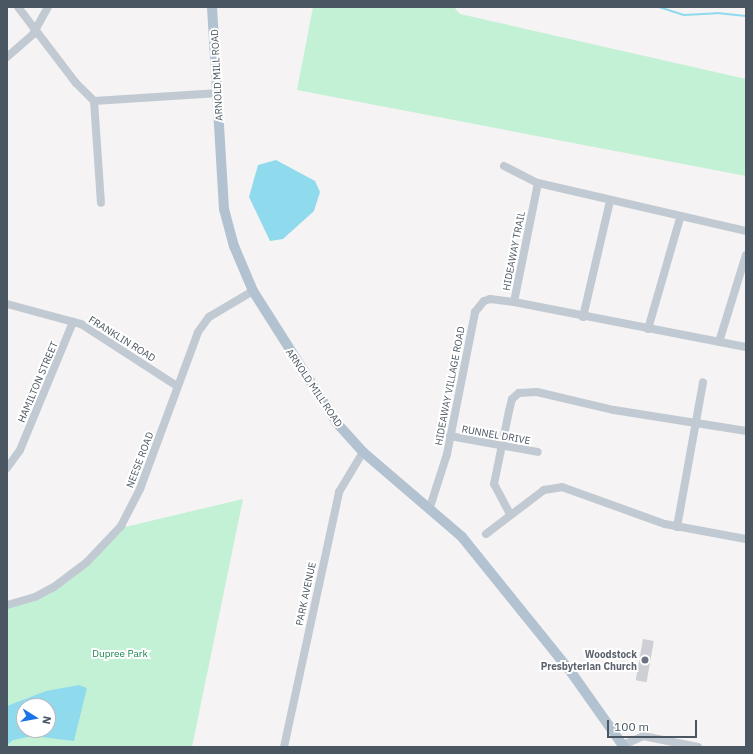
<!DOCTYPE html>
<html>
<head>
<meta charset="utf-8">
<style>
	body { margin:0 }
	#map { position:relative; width:753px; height:754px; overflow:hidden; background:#f5f3f3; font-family:"IBM Plex Sans",sans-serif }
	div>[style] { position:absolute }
	.green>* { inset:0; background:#c3f1d5 }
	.water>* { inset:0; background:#90daee }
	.stream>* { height:2px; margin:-1px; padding:0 1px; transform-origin:1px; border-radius:1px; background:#90daee }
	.building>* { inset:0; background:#cdcfd5; transform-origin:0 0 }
	.minor>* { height:8px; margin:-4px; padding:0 4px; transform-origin:4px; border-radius:4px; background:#c1cad2 }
	.major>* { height:10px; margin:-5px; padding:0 5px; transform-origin:5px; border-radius:5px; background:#b3c2d1 }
	.dots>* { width:11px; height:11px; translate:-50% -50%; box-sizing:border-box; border:2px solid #fff; border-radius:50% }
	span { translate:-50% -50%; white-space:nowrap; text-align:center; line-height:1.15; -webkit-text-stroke:4px #fff; paint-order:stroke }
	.street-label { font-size:10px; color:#4a5661 }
	.park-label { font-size:10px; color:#17864f }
	.worship-label { font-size:10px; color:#5b616d; font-weight:700 }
	.right { translate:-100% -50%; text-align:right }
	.frame { position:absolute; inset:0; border:8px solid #4a5661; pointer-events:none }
	.north { position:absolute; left:16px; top:698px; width:40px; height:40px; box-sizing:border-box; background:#fff; border:1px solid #b7bbc0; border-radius:50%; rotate:101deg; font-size:11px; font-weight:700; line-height:16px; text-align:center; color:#4a5661 }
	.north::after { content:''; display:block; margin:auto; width:14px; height:18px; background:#1a73e8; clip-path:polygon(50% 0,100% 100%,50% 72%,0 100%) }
	.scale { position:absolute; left:607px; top:720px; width:90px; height:18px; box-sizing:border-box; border:2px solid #4a5661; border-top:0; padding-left:5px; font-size:12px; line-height:14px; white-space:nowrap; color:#4a5661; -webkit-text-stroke:3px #fff; paint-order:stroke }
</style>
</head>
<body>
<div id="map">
	<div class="green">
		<i style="clip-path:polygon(313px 7px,454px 7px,460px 14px,746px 79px,746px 176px,297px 90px)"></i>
		<i style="clip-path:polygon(evenodd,243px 499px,192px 747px,7px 747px,7px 608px,32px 602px,60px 587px,89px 565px,125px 527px,243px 499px,24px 706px,48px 706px,48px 730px,24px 730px,24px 706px)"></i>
	</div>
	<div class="water">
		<i style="clip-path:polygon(276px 160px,315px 181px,320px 192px,314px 211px,283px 239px,270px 241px,249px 197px,258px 165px)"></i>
		<i style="clip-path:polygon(evenodd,79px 685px,87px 688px,74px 741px,33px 736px,13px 740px,7px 745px,7px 706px,46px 691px,79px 685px,24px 706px,48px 706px,48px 730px,24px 730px,24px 706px)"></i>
	</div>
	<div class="stream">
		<i style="left:659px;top:7px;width:26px;rotate:18deg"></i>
		<i style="left:684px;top:15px;width:33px;rotate:-3deg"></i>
		<i style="left:717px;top:13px;width:29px;rotate:6deg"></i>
	</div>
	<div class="building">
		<i style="left:643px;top:639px;width:11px;height:42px;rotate:10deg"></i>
	</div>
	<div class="minor">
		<i style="left:18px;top:7px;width:96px;rotate:52.7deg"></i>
		<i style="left:76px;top:83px;width:25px;rotate:45deg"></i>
		<i style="left:94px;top:101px;width:125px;rotate:-3.7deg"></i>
		<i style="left:7px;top:57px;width:35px;rotate:-41deg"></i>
		<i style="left:33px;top:34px;width:31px;rotate:-61deg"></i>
		<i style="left:94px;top:101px;width:102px;rotate:86.1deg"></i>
		<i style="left:504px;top:166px;width:38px;rotate:27deg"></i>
		<i style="left:538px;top:183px;width:213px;rotate:13deg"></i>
		<i style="left:514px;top:302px;width:121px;rotate:-78.6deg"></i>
		<i style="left:7px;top:304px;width:77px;rotate:15.1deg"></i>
		<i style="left:81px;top:324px;width:114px;rotate:32.9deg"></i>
		<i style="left:583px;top:317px;width:119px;rotate:-76.9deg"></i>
		<i style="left:648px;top:329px;width:116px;rotate:-73.9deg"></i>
		<i style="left:719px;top:342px;width:91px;rotate:-72.8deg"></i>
		<i style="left:450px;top:436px;width:89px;rotate:10.3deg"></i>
		<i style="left:7px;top:468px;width:22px;rotate:-54deg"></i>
		<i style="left:20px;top:450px;width:139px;rotate:-67.5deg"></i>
		<i style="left:430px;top:507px;width:56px;rotate:-72.2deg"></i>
		<i style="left:447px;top:454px;width:145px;rotate:-78.8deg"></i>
		<i style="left:475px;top:312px;width:14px;rotate:-51deg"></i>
		<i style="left:484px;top:301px;width:6px;rotate:-18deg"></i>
		<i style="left:490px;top:299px;width:24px;rotate:7deg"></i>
		<i style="left:514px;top:302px;width:236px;rotate:11deg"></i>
		<i style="left:510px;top:514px;width:34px;rotate:-118deg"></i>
		<i style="left:494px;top:484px;width:75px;rotate:-78.4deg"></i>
		<i style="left:509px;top:411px;width:12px;rotate:-76deg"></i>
		<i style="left:512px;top:399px;width:9px;rotate:-41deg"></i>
		<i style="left:519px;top:393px;width:18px;rotate:-3deg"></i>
		<i style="left:537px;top:392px;width:79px;rotate:13.2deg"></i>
		<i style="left:614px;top:410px;width:134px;rotate:9deg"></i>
		<i style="left:677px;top:527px;width:147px;rotate:-79.8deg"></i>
		<i style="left:486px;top:534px;width:73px;rotate:-37.2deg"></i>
		<i style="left:544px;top:490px;width:18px;rotate:-9deg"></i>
		<i style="left:562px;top:487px;width:109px;rotate:19.8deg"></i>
		<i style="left:665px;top:524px;width:82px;rotate:10.5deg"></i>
		<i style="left:7px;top:605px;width:29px;rotate:-16deg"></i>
		<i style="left:35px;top:597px;width:21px;rotate:-28deg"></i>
		<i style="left:54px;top:587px;width:41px;rotate:-37.1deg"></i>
		<i style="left:87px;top:562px;width:50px;rotate:-46.6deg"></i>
		<i style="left:121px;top:526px;width:42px;rotate:-62.8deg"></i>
		<i style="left:140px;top:489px;width:167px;rotate:-69.7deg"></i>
		<i style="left:198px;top:332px;width:19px;rotate:-54deg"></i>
		<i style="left:209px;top:317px;width:51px;rotate:-30.6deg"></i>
		<i style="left:623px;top:745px;width:22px;rotate:-24deg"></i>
		<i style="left:643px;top:736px;width:56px;rotate:11.3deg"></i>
		<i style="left:284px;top:747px;width:261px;rotate:-77.8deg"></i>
		<i style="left:339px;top:492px;width:47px;rotate:-59deg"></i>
	</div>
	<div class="major">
		<i style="left:212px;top:7px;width:202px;rotate:86.6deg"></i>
		<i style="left:224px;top:209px;width:38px;rotate:75deg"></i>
		<i style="left:234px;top:246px;width:49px;rotate:67.1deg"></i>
		<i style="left:253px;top:291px;width:155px;rotate:57.6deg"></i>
		<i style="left:336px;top:422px;width:40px;rotate:48deg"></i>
		<i style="left:363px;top:452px;width:130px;rotate:40.6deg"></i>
		<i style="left:462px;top:537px;width:174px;rotate:51.1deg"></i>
		<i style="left:571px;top:672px;width:92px;rotate:54.8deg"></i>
	</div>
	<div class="dots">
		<i style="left:645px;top:660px;background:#6b7280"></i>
	</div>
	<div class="street-label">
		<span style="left:217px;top:75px;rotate:-93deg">ARNOLD MILL ROAD</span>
		<span style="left:514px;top:251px;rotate:-79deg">HIDEAWAY TRAIL</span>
		<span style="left:122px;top:339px;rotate:32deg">FRANKLIN ROAD</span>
		<span style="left:38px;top:382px;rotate:-67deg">HAMILTON STREET</span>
		<span style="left:450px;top:386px;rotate:-79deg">HIDEAWAY VILLAGE ROAD</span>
		<span style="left:314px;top:388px;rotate:56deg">ARNOLD MILL ROAD</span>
		<span style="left:496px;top:435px;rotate:10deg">RUNNEL DRIVE</span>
		<span style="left:140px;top:460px;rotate:-69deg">NEESE ROAD</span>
		<span style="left:306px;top:594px;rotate:-78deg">PARK AVENUE</span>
	</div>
	<div class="park-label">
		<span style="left:120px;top:654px">Dupree Park</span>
	</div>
	<div class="worship-label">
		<span class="right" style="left:637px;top:660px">Woodstock<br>Presbyterian Church</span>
	</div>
	<div class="frame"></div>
	<div class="north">N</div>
	<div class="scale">100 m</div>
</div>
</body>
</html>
